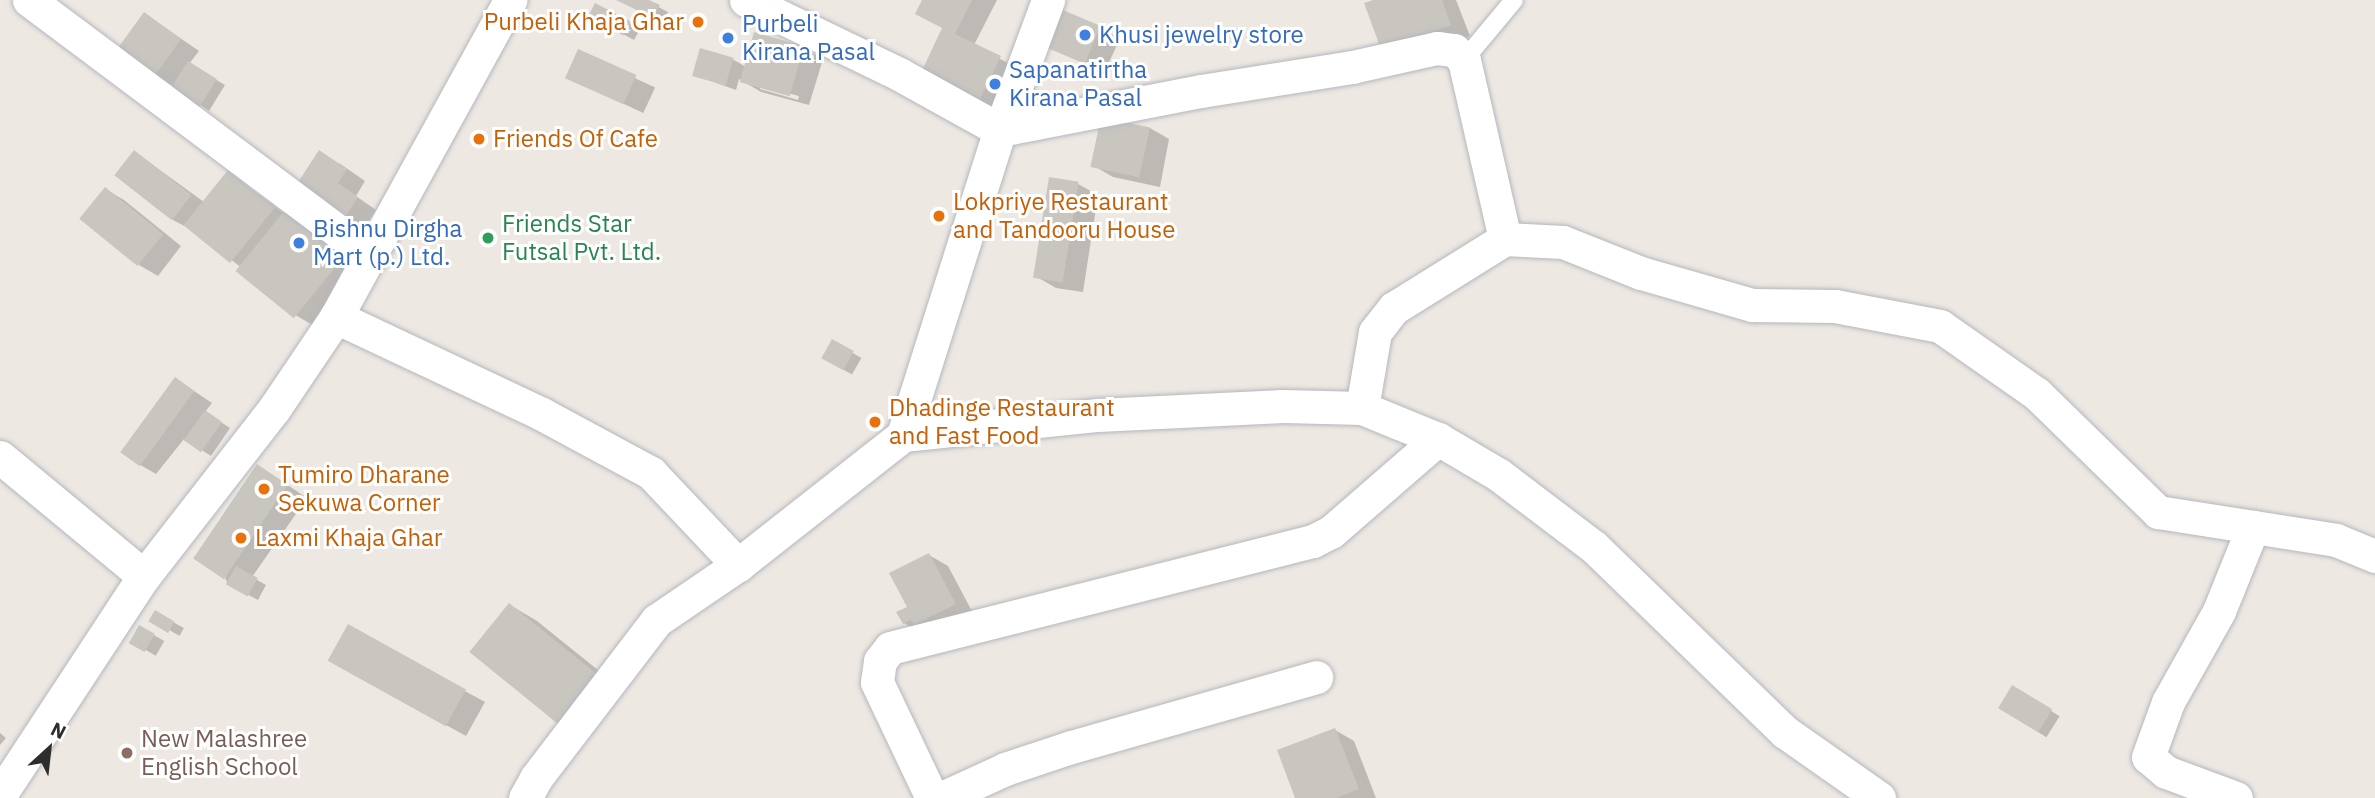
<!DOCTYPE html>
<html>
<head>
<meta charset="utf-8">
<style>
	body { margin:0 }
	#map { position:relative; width:2375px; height:798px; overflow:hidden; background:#ede8e2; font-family:"IBM Plex Sans",sans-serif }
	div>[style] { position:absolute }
	.shadow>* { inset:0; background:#0003; transform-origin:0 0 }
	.building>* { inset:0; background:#c9c6c0; transform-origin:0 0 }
	.roads { filter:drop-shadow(0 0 2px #b5b7bf) drop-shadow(0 0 2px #b5b7bf) }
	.service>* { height:18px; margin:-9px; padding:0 9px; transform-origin:9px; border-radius:9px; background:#fff }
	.minor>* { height:33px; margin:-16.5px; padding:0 16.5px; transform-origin:16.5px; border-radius:16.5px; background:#fff }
	.dots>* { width:19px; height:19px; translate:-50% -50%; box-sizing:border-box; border:4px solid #fff; border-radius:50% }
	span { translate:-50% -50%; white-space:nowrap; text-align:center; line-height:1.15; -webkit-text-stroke:6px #fff; paint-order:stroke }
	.food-label { font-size:24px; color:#c56008 }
	.right { translate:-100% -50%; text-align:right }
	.left { translate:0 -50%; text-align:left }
	.shop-label { font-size:24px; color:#366cbe }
	.leisure-label { font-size:24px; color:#27864d }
	.education-label { font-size:24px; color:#785e54 }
	.north { position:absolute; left:14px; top:714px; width:70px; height:70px; -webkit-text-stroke:5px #fff; paint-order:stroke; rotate:27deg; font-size:19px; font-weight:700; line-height:28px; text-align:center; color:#2d2d2d }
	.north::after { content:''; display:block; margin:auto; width:24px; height:32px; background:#2d2d2d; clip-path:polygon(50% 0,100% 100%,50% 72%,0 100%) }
</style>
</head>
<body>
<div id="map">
	<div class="shadow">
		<i style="clip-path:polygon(618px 0,645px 0,668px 12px,663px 22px)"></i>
		<i style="clip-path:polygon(924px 0,997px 0,974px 45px,1019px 69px,997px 115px,940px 87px,944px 29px)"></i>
		<i style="clip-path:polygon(1378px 0,1456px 0,1470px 36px,1403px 62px)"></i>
		<i style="left:596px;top:5px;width:50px;height:13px;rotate:28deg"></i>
		<i style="left:1064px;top:12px;width:62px;height:38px;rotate:25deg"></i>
		<i style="clip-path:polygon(145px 14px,199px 51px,189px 64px,225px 85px,209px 111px,155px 74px)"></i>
		<i style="clip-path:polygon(evenodd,755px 34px,803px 48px,823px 59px,809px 105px,761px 92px,739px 79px,736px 90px,694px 75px,701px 50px,734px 60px,746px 67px,755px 34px,760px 86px,799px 96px,798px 100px,760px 89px,760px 86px)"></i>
		<i style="left:579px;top:52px;width:84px;height:28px;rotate:25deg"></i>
		<i style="clip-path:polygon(1102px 119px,1150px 128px,1169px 139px,1160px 187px,1113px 177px,1094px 166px)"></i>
		<i style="clip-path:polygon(135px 152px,204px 202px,228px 172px,285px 214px,366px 264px,316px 327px,297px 316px,242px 268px,192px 230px,173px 220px)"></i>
		<i style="clip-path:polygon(339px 163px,365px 181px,356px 196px,376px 210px,361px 232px,295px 189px)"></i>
		<i style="clip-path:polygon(1078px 184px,1098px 195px,1083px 292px,1056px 288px,1037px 277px)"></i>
		<i style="clip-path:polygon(105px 189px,124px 200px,181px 246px,158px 276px,139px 265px)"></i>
		<i style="left:832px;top:341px;width:34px;height:19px;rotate:30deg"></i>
		<i style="clip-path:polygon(176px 379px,212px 403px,205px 412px,230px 428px,211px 456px,184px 439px,156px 474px,137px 463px)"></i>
		<i style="clip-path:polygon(276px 477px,307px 498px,252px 577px,266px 585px,258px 600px,228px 584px,225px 578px)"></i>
		<i style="clip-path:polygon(929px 555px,948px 566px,974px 615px,923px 634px,904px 623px)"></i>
		<i style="clip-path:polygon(510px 605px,537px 621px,624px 691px,585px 738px,557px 723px,471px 652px)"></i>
		<i style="left:155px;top:612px;width:33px;height:9px;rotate:29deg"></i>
		<i style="left:140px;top:627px;width:28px;height:17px;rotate:30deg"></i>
		<i style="clip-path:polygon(348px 627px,485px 702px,466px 736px,349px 672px)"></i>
		<i style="left:2013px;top:687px;width:55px;height:25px;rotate:32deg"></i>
		<i style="clip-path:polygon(1335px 730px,1354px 741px,1376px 798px,1297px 798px)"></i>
		<i style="clip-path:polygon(0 733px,6px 738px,0 745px)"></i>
	</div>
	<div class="building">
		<i style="clip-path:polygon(616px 0,649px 0,660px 5px,653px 18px)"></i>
		<i style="clip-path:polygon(922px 0,972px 0,955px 34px,1001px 56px,977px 105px,919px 77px,942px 28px,915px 14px)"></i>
		<i style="clip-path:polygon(1373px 0,1442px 0,1451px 25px,1382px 52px,1364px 3px)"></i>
		<i style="left:595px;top:3px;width:40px;height:16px;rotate:27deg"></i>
		<i style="left:1063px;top:10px;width:41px;height:41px;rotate:23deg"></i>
		<i style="left:144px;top:12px;width:46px;height:45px;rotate:36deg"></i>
		<i style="left:754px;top:32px;width:52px;height:52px;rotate:16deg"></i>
		<i style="left:700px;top:48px;width:35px;height:29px;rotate:16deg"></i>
		<i style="left:578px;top:49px;width:64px;height:32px;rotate:24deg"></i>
		<i style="left:188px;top:61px;width:34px;height:33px;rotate:32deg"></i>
		<i style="left:1101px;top:117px;width:50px;height:51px;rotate:12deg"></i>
		<i style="left:134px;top:150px;width:73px;height:32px;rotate:38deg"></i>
		<i style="clip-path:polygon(319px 150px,347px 169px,338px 183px,358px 197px,341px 223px,293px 190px)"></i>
		<i style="left:228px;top:170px;width:60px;height:71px;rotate:39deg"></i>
		<i style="left:1049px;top:177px;width:30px;height:102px;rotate:9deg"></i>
		<i style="left:105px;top:187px;width:75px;height:41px;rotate:39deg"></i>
		<i style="left:289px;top:205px;width:75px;height:85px;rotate:39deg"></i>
		<i style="left:832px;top:339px;width:25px;height:22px;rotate:29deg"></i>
		<i style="left:175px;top:377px;width:24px;height:93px;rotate:36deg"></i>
		<i style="left:205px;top:410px;width:21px;height:37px;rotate:35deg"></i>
		<i style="left:257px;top:464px;width:37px;height:114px;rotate:34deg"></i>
		<i style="clip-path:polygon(929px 553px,956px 604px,914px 625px,911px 620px,903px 624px,896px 612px,907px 607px,889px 573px)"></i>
		<i style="left:236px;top:566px;width:25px;height:21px;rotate:29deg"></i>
		<i style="left:509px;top:603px;width:114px;height:63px;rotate:39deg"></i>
		<i style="left:155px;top:610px;width:23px;height:13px;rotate:31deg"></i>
		<i style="left:348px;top:624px;width:135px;height:42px;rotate:29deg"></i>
		<i style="left:139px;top:625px;width:18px;height:21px;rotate:29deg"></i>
		<i style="left:2012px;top:685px;width:47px;height:27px;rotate:31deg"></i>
		<i style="clip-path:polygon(1335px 728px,1359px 789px,1337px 798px,1295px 798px,1277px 750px)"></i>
	</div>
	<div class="roads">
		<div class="service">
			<i style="left:1464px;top:60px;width:78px;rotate:-50.2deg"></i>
		</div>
		<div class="minor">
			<i style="left:29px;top:0;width:427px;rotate:36.8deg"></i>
			<i style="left:746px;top:0;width:170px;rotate:25.8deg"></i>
			<i style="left:899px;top:74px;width:115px;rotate:29deg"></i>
			<i style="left:1000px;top:130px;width:205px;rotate:-11deg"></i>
			<i style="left:1201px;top:91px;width:153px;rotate:-9deg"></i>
			<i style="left:1352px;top:67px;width:87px;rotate:-12.6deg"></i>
			<i style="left:1437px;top:48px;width:17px;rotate:7deg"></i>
			<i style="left:1454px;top:50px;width:14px;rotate:45deg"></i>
			<i style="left:1464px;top:60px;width:184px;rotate:77.1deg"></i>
			<i style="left:336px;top:317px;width:228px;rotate:25.2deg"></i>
			<i style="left:542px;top:414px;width:124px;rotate:28.4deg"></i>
			<i style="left:651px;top:473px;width:127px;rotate:46.6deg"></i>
			<i style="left:1362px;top:408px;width:77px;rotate:-80.3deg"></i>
			<i style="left:1375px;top:332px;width:31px;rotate:-52deg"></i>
			<i style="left:1394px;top:308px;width:131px;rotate:-31.9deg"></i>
			<i style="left:1505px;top:239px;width:58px;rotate:3deg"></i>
			<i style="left:1563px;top:242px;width:84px;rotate:21.7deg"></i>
			<i style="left:1641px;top:273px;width:116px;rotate:16.1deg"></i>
			<i style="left:1752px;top:305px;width:83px;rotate:0.7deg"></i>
			<i style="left:1835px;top:306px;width:107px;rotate:10.8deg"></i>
			<i style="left:1940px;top:326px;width:118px;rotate:35deg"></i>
			<i style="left:2037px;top:394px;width:169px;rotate:44.3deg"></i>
			<i style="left:2158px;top:512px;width:180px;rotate:8.9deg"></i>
			<i style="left:2336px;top:540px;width:42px;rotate:22.3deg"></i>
			<i style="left:903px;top:435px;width:196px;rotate:-5.9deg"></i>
			<i style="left:1098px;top:415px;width:185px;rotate:-2.8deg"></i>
			<i style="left:1283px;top:406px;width:79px;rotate:1.5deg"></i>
			<i style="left:1362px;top:408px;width:82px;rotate:22.2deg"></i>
			<i style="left:1438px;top:439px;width:71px;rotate:30.5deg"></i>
			<i style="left:1499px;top:475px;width:119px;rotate:37.2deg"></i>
			<i style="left:1594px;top:547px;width:266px;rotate:44.1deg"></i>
			<i style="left:1785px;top:732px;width:115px;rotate:35.1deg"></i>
			<i style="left:0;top:457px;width:187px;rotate:39.6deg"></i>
			<i style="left:0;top:795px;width:262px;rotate:-56.7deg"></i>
			<i style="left:144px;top:576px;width:212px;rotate:-52.1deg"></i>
			<i style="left:274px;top:409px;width:111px;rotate:-56deg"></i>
			<i style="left:336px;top:317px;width:362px;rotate:-61.2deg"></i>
			<i style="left:525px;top:798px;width:23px;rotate:-61deg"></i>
			<i style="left:536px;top:778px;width:199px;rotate:-52.6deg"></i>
			<i style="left:657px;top:620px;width:98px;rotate:-34.2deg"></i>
			<i style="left:738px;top:565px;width:210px;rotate:-38.2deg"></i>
			<i style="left:903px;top:435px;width:320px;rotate:-72.4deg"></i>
			<i style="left:1000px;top:130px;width:139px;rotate:-69.7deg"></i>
			<i style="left:932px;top:798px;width:128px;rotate:-115.4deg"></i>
			<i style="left:877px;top:682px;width:21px;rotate:-82deg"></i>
			<i style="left:880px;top:661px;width:16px;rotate:-52deg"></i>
			<i style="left:890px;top:648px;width:436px;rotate:-14.2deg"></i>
			<i style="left:1313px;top:541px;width:20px;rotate:-27deg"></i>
			<i style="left:1331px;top:532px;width:142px;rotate:-41deg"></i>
			<i style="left:942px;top:798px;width:69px;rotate:-24.7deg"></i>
			<i style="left:1005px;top:769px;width:70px;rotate:-18.4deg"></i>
			<i style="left:1071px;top:747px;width:255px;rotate:-15.9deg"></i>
			<i style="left:2236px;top:798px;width:75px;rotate:-159.6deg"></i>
			<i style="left:2166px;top:772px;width:23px;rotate:-140deg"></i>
			<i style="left:2148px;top:757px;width:59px;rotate:-70deg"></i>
			<i style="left:2168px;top:702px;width:104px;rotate:-60.7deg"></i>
			<i style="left:2219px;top:611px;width:91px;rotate:-68deg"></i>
		</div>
	</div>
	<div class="dots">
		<i style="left:698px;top:22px;background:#e8710a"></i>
		<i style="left:1085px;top:35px;background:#3f7fe0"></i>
		<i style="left:728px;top:38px;background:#3f7fe0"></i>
		<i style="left:995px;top:84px;background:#3f7fe0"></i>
		<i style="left:479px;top:139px;background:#e8710a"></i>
		<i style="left:939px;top:216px;background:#e8710a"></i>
		<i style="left:488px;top:238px;background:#2e9e5b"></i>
		<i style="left:299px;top:243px;background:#3f7fe0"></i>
		<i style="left:875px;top:422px;background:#e8710a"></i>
		<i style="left:264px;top:489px;background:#e8710a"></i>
		<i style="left:241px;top:538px;background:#e8710a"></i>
		<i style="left:127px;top:753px;background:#8d6e63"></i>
	</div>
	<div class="food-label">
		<span class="right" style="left:684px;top:22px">Purbeli Khaja Ghar</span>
		<span class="left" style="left:493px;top:139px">Friends Of Cafe</span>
		<span class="left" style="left:953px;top:216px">Lokpriye Restaurant<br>and Tandooru House</span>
		<span class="left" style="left:889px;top:422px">Dhadinge Restaurant<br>and Fast Food</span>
		<span class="left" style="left:278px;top:489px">Tumiro Dharane<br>Sekuwa Corner</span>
		<span class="left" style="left:255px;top:538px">Laxmi Khaja Ghar</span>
	</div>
	<div class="shop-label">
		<span class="left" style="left:742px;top:38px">Purbeli<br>Kirana Pasal</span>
		<span class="left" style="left:1099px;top:35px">Khusi jewelry store</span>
		<span class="left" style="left:1009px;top:84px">Sapanatirtha<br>Kirana Pasal</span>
		<span class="left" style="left:313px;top:243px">Bishnu Dirgha<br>Mart (p.) Ltd.</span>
	</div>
	<div class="leisure-label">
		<span class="left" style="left:502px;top:238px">Friends Star<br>Futsal Pvt. Ltd.</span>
	</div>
	<div class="education-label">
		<span class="left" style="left:141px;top:753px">New Malashree<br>English School</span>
	</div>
	<div class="north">N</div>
</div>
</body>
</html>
